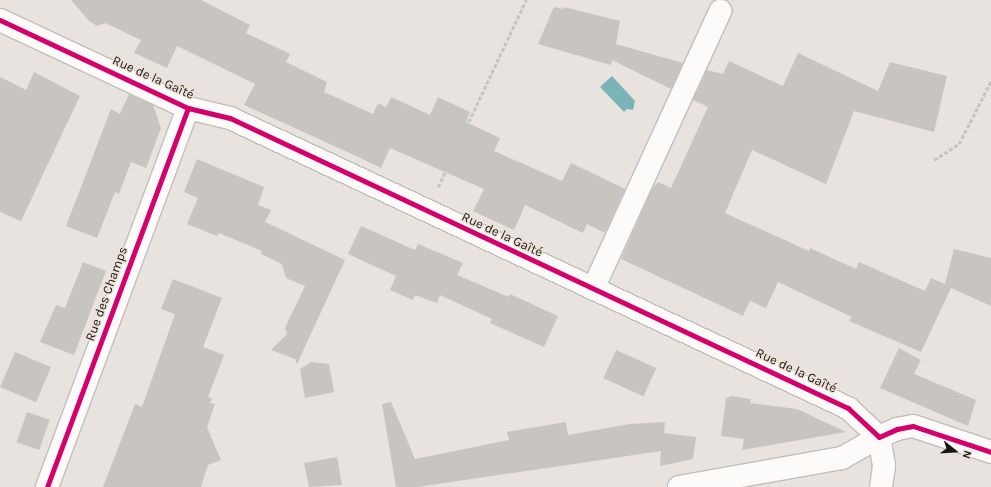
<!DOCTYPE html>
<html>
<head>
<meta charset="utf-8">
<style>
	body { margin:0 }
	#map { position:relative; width:991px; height:487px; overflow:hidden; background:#e8e3de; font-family:Karla,sans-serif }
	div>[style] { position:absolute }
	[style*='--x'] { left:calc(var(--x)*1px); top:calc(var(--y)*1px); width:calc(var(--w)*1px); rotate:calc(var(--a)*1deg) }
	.water>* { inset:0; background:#7ab4b6 }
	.building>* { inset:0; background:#c8c4c0; transform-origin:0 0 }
	.path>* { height:2.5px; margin-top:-1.25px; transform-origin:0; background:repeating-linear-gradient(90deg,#c7c5c3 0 4px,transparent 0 6px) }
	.roads { filter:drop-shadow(1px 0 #c2beba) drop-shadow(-1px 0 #c2beba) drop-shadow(0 1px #c2beba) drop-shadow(0 -1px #c2beba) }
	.minor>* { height:22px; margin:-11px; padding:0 11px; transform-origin:11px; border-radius:11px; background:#fcfbfa }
	.cycleway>* { height:5px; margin:-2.5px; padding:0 2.5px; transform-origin:2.5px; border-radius:2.5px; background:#d6006c }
	span { translate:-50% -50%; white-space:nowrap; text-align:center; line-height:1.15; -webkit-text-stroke:3px #ede3d9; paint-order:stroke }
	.street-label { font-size:13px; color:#1b1814 }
	.north { position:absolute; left:935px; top:431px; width:40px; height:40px; -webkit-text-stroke:3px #ede3d9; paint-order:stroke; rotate:107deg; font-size:11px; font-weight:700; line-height:16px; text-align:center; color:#1b1814 }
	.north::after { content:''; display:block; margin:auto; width:14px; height:18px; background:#1b1814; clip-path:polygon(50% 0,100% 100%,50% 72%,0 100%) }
</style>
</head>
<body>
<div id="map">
	<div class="water">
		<div style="clip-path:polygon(612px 76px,635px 101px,633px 110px,627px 109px,624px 112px,600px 87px)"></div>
	</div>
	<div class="building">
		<div style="clip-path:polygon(71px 0,201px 0,250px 25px,246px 33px,290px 54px,286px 62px,327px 82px,324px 92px,373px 114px,378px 103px,386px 107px,391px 97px,430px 115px,438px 97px,470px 112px,466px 122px,500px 138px,494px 151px,562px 181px,571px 163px,625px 189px,605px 233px,587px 224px,583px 233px,525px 205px,514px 230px,473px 211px,484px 189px,390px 148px,381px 168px,354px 155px,244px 105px,255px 84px,177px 46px,167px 68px,134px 53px,141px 40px,105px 23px,97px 26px,90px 22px)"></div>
		<div style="clip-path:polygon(554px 7px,563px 9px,564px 7px,620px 21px,616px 44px,683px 63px,671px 89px,612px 60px,611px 65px,538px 44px)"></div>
		<div style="clip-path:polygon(798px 53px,878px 91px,890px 62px,947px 76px,934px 132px,854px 111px,826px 184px,752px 150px,725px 213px,809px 251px,810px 248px,856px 269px,859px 262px,925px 291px,931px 278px,945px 284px,954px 249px,991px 258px,991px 306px,951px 288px,921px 352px,849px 321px,852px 317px,778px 282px,766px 308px,750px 301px,743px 316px,621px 259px,652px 189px,658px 182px,671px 188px,708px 107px,693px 100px,707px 70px,723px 74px,729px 61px,783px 86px)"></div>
		<div style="clip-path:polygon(34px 72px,80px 96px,21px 221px,0 212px,0 77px,26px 90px)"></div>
		<div style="clip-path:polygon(129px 94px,153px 105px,161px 128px,146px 168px,131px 162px,119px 194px,115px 192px,97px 238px,66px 226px,111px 109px,120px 114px)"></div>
		<div style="clip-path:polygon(197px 159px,264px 187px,258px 205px,271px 210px,265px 222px,345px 260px,297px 364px,295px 359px,271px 350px,287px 334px,285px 328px,305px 286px,286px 278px,282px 264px,261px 254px,262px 251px,219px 233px,217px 236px,187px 224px,198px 198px,184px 192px)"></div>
		<div style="clip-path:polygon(361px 226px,415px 250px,418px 244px,463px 263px,457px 275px,509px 297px,510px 294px,558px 316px,544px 347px,490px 323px,492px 319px,440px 295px,437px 303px,415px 295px,413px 300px,390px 290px,396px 276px,348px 254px)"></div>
		<div style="clip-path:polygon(83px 262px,106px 271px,74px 355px,40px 342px,56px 305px,65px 308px)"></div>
		<div style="clip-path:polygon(173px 279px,222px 298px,203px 347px,224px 355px,208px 397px,212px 399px,210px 403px,215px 404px,207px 427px,221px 460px,208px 465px,201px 487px,103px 487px,135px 404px,142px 407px,175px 314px,161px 309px)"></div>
		<div style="clip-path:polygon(899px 348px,921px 360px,914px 374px,976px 400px,968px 426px,880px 388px)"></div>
		<div style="left:616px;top:350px;width:44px;height:31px;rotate:24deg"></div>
		<div style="left:15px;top:352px;width:39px;height:38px;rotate:23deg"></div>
		<div style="clip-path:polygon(311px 362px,329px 364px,334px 392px,305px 398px,300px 369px)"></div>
		<div style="clip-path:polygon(732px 396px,751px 399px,750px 403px,797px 409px,846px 432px,742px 450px,744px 439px,721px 436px,726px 398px)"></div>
		<div style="clip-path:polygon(391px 402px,415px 459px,509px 440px,507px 432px,566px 422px,568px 435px,630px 424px,665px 422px,664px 433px,696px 437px,693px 459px,660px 466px,661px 451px,418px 487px,396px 487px,382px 404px)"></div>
		<div style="left:27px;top:412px;width:24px;height:32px;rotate:19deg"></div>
		<div style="clip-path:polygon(337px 457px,342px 485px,309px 487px,304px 463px)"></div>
	</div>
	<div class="path">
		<div style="--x:934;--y:160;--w:30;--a:-33"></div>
		<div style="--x:959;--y:144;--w:71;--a:-63.1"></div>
		<div style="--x:438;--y:187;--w:207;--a:-64.8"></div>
	</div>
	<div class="roads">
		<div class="minor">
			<div style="--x:0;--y:20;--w:208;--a:25.1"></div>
			<div style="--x:188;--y:108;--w:43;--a:13.4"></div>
			<div style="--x:230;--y:118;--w:683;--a:25.14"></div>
			<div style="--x:848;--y:408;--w:42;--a:43.1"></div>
			<div style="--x:593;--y:289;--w:306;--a:-65.4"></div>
			<div style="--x:879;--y:437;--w:29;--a:80"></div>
			<div style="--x:884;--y:466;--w:21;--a:98"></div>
			<div style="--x:47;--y:487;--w:404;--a:-69.6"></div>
			<div style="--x:679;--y:487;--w:166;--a:-10.1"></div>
			<div style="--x:842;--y:458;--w:43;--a:-29.6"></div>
			<div style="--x:879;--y:437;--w:20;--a:-24"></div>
			<div style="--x:897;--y:429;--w:16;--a:-11"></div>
			<div style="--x:913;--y:426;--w:82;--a:18.4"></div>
		</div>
	</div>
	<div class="cycleway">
		<div style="--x:0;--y:20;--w:208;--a:25.1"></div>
		<div style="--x:188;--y:108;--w:43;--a:13.4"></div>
		<div style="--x:230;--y:118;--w:683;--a:25.14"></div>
		<div style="--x:848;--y:408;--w:42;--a:43.1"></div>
		<div style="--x:879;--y:437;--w:20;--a:-24"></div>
		<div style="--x:897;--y:429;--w:16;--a:-11"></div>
		<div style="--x:913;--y:426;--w:82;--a:18.4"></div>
		<div style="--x:47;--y:487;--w:404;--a:-69.6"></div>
	</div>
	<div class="street-label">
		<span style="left:153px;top:78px;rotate:24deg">Rue de la Gaîté</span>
		<span style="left:502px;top:235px;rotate:25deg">Rue de la Gaîté</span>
		<span style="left:107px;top:294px;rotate:-70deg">Rue des Champs</span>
		<span style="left:796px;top:371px;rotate:25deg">Rue de la Gaîté</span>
	</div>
	<div class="north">N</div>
</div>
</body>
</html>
